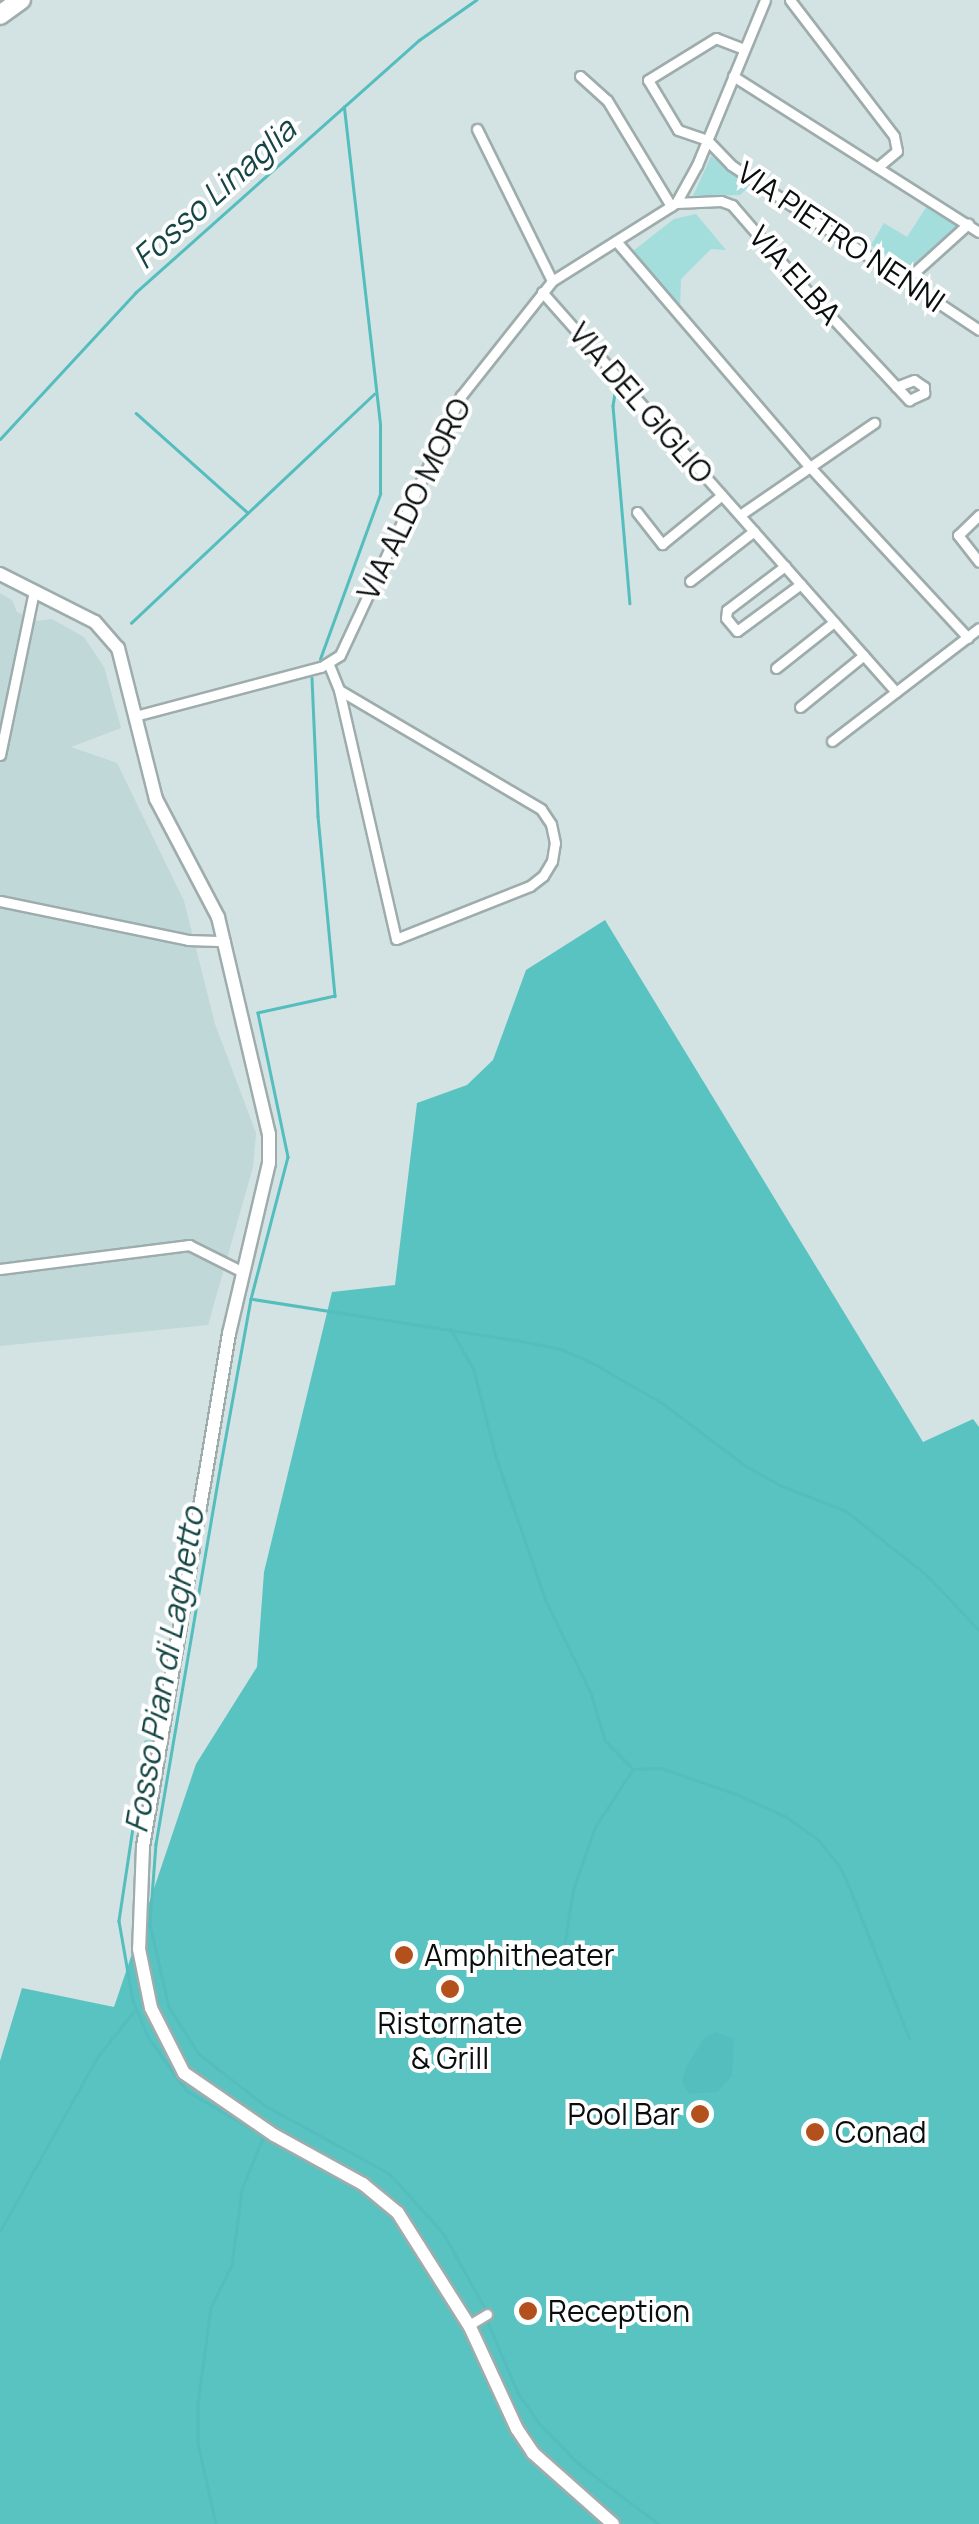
<!DOCTYPE html>
<html>
<head>
<meta charset="utf-8">
<style>
	body { margin:0 }
	#map { position:relative; width:979px; height:2524px; overflow:hidden; background:#d3e2e2; font-family:Manrope,sans-serif }
	div>[style] { position:absolute }
	[style*='--x'] { left:calc(var(--x)*1px); top:calc(var(--y)*1px); width:calc(var(--w)*1px); rotate:calc(var(--a)*1deg) }
	.built>* { inset:0; background:#c0d8d8 }
	.green>* { inset:0; background:#a3dddc }
	.forest>* { inset:0; background:#59c3c2 }
	.water>* { inset:0; background:#53bebd }
	.stream>* { height:2.5px; margin:-1.25px; padding:0 1.25px; transform-origin:1.25px; border-radius:1.25px; background:#53bebd }
	.roads { filter:drop-shadow(2px 0 #9eacac) drop-shadow(-2px 0 #9eacac) drop-shadow(0 2px #9eacac) drop-shadow(0 -2px #9eacac) }
	.street>* { height:9px; margin:-4.5px; padding:0 4.5px; transform-origin:4.5px; border-radius:4.5px; background:#fff }
	.secondary>* { height:12px; margin:-6px; padding:0 6px; transform-origin:6px; border-radius:6px; background:#fff }
	.highway>* { height:18px; margin:-9px; padding:0 9px; transform-origin:9px; border-radius:9px; background:#fff }
	.dots>* { width:28px; height:28px; translate:-50% -50%; box-sizing:border-box; border:5px solid #fff; border-radius:50% }
	span { translate:-50% -50%; white-space:nowrap; text-align:center; line-height:1.15; -webkit-text-stroke:8px #fff; paint-order:stroke }
	.street-label { font-size:30px; color:#080d0d }
	.poi-label { font-size:30px; color:#080d0d }
	.left { translate:0 -50%; text-align:left }
	.right { translate:-100% -50%; text-align:right }
	.water-label { font-size:32px; color:#154645; font-style:italic }
</style>
</head>
<body>
<div id="map">
	<div class="built">
		<div style="clip-path:polygon(0 593px,12px 600px,17px 612px,37px 621px,52px 619px,84px 637px,104px 667px,121px 728px,71px 747px,117px 763px,184px 901px,215px 1024px,256px 1133px,253px 1167px,208px 1325px,0 1346px)"></div>
	</div>
	<div class="green">
		<div style="clip-path:polygon(711px 156px,749px 186px,740px 195px,693px 196px)"></div>
		<div style="clip-path:polygon(927px 206px,957px 226px,907px 271px,871px 245px,884px 223px,907px 237px)"></div>
		<div style="clip-path:polygon(696px 214px,726px 250px,711px 249px,681px 279px,680px 309px,633px 251px,674px 219px)"></div>
	</div>
	<div class="forest">
		<div style="clip-path:polygon(605px 920px,923px 1442px,973px 1419px,979px 1427px,979px 2524px,0 2524px,0 2061px,22px 1988px,114px 2007px,196px 1764px,257px 1667px,264px 1572px,332px 1292px,395px 1285px,417px 1103px,467px 1085px,493px 1060px,526px 970px)"></div>
	</div>
	<div class="water">
		<div style="clip-path:polygon(715px 2032px,734px 2039px,732px 2076px,717px 2092px,690px 2094px,682px 2083px,686px 2067px,704px 2038px)"></div>
	</div>
	<div class="stream">
		<div style="--x:616;--y:387;--w:19;--a:99"></div>
		<div style="--x:613;--y:406;--w:198;--a:85.1"></div>
		<div style="--x:136;--y:413;--w:149;--a:41.7"></div>
		<div style="--x:0;--y:439;--w:199;--a:-47.2"></div>
		<div style="--x:135;--y:293;--w:380;--a:-41.7"></div>
		<div style="--x:419;--y:40;--w:70;--a:-35.1"></div>
		<div style="--x:131;--y:623;--w:334;--a:-43.3"></div>
		<div style="--x:320;--y:659;--w:176;--a:-70"></div>
		<div style="--x:380;--y:494;--w:70;--a:-90"></div>
		<div style="--x:380;--y:424;--w:319;--a:-96.5"></div>
		<div style="--x:312;--y:678;--w:138;--a:87.5"></div>
		<div style="--x:318;--y:816;--w:181;--a:84.6"></div>
		<div style="--x:335;--y:996;--w:79;--a:167.6"></div>
		<div style="--x:258;--y:1013;--w:147;--a:78.2"></div>
		<div style="--x:288;--y:1157;--w:147;--a:104.6"></div>
		<div style="--x:251;--y:1299;--w:168;--a:100.3"></div>
		<div style="--x:221;--y:1464;--w:386;--a:99.7"></div>
		<div style="--x:156;--y:1844;--w:80;--a:94.3"></div>
		<div style="--x:150;--y:1924;--w:85;--a:77.1"></div>
		<div style="--x:169;--y:2007;--w:56;--a:57.4"></div>
		<div style="--x:199;--y:2054;--w:85;--a:37.8"></div>
		<div style="--x:266;--y:2106;--w:141;--a:28.7"></div>
		<div style="--x:390;--y:2174;--w:81;--a:48"></div>
		<div style="--x:444;--y:2234;--w:89;--a:61.1"></div>
		<div style="--x:253;--y:1299;--w:266;--a:8.9"></div>
		<div style="--x:516;--y:1340;--w:46;--a:11.3"></div>
		<div style="--x:561;--y:1349;--w:35;--a:24"></div>
		<div style="--x:593;--y:1363;--w:82;--a:30"></div>
		<div style="--x:664;--y:1404;--w:103;--a:37.1"></div>
		<div style="--x:746;--y:1466;--w:39;--a:29"></div>
		<div style="--x:780;--y:1485;--w:71;--a:21.5"></div>
		<div style="--x:846;--y:1511;--w:103;--a:38.3"></div>
		<div style="--x:927;--y:1575;--w:76;--a:46.6"></div>
		<div style="--x:451;--y:1329;--w:47;--a:60.7"></div>
		<div style="--x:474;--y:1370;--w:93;--a:75.7"></div>
		<div style="--x:497;--y:1460;--w:149;--a:70.8"></div>
		<div style="--x:546;--y:1601;--w:102;--a:63.9"></div>
		<div style="--x:591;--y:1693;--w:49;--a:73.4"></div>
		<div style="--x:605;--y:1740;--w:40;--a:46"></div>
		<div style="--x:633;--y:1769;--w:28;--a:-2"></div>
		<div style="--x:661;--y:1768;--w:79;--a:19.1"></div>
		<div style="--x:736;--y:1794;--w:54;--a:24.2"></div>
		<div style="--x:785;--y:1816;--w:39;--a:35"></div>
		<div style="--x:817;--y:1838;--w:36;--a:51"></div>
		<div style="--x:840;--y:1866;--w:27;--a:66"></div>
		<div style="--x:851;--y:1891;--w:159;--a:68.3"></div>
		<div style="--x:151;--y:1742;--w:5;--a:180"></div>
		<div style="--x:146;--y:1742;--w:181;--a:98.6"></div>
		<div style="--x:119;--y:1921;--w:81;--a:80.1"></div>
		<div style="--x:133;--y:2001;--w:39;--a:67"></div>
		<div style="--x:148;--y:2037;--w:67;--a:54.2"></div>
		<div style="--x:187;--y:2091;--w:89;--a:30.3"></div>
		<div style="--x:264;--y:2136;--w:58;--a:112.2"></div>
		<div style="--x:242;--y:2190;--w:76;--a:97.6"></div>
		<div style="--x:232;--y:2265;--w:48;--a:116"></div>
		<div style="--x:211;--y:2308;--w:96;--a:97.8"></div>
		<div style="--x:198;--y:2403;--w:40;--a:90"></div>
		<div style="--x:198;--y:2443;--w:83;--a:77.5"></div>
		<div style="--x:561;--y:1965;--w:76;--a:-80.9"></div>
		<div style="--x:573;--y:1890;--w:67;--a:-70.8"></div>
		<div style="--x:595;--y:1827;--w:69;--a:-56.8"></div>
		<div style="--x:0;--y:2231;--w:197;--a:-60.8"></div>
		<div style="--x:96;--y:2059;--w:61;--a:-51.6"></div>
		<div style="--x:487;--y:2320;--w:79;--a:67"></div>
		<div style="--x:518;--y:2393;--w:38;--a:55"></div>
		<div style="--x:540;--y:2424;--w:56;--a:45.7"></div>
		<div style="--x:579;--y:2464;--w:100;--a:36.9"></div>
	</div>
	<div class="roads">
		<div class="street">
			<div style="--x:790;--y:0;--w:171;--a:52.6"></div>
			<div style="--x:894;--y:136;--w:15;--a:79"></div>
			<div style="--x:897;--y:151;--w:23;--a:140"></div>
			<div style="--x:744;--y:49;--w:30;--a:-159"></div>
			<div style="--x:716;--y:38;--w:80;--a:148.3"></div>
			<div style="--x:648;--y:80;--w:58;--a:59"></div>
			<div style="--x:678;--y:130;--w:31;--a:19"></div>
			<div style="--x:707;--y:140;--w:35;--a:46"></div>
			<div style="--x:731;--y:165;--w:298;--a:33.6"></div>
			<div style="--x:580;--y:76;--w:36;--a:42"></div>
			<div style="--x:607;--y:100;--w:124;--a:58.9"></div>
			<div style="--x:733;--y:76;--w:291;--a:32.4"></div>
			<div style="--x:477;--y:129;--w:169;--a:63.7"></div>
			<div style="--x:676;--y:203;--w:45;--a:-2.5"></div>
			<div style="--x:721;--y:201;--w:12;--a:20"></div>
			<div style="--x:732;--y:205;--w:98;--a:49.1"></div>
			<div style="--x:796;--y:279;--w:166;--a:47"></div>
			<div style="--x:909;--y:400;--w:17;--a:-25"></div>
			<div style="--x:924;--y:393;--w:6;--a:-90"></div>
			<div style="--x:924;--y:387;--w:12;--a:-145"></div>
			<div style="--x:914;--y:380;--w:19;--a:159"></div>
			<div style="--x:616;--y:241;--w:296;--a:49.4"></div>
			<div style="--x:809;--y:466;--w:234;--a:47.2"></div>
			<div style="--x:906;--y:280;--w:84;--a:-42.1"></div>
			<div style="--x:542;--y:292;--w:534;--a:48.49"></div>
			<div style="--x:637;--y:512;--w:41;--a:52"></div>
			<div style="--x:662;--y:544;--w:77;--a:-39.2"></div>
			<div style="--x:740;--y:515;--w:163;--a:-34.5"></div>
			<div style="--x:979;--y:515;--w:29;--a:136"></div>
			<div style="--x:958;--y:535;--w:34;--a:52"></div>
			<div style="--x:785;--y:566;--w:73;--a:142.8"></div>
			<div style="--x:727;--y:610;--w:8;--a:97"></div>
			<div style="--x:726;--y:618;--w:17;--a:50"></div>
			<div style="--x:737;--y:631;--w:79;--a:-36.3"></div>
			<div style="--x:690;--y:581;--w:81;--a:-38"></div>
			<div style="--x:329;--y:665;--w:27;--a:68"></div>
			<div style="--x:339;--y:690;--w:255;--a:77.1"></div>
			<div style="--x:396;--y:939;--w:144;--a:-21.6"></div>
			<div style="--x:530;--y:886;--w:16;--a:-38"></div>
			<div style="--x:543;--y:876;--w:17;--a:-59"></div>
			<div style="--x:552;--y:861;--w:18;--a:-81"></div>
			<div style="--x:555;--y:843;--w:19;--a:-102"></div>
			<div style="--x:551;--y:824;--w:18;--a:-124"></div>
			<div style="--x:541;--y:809;--w:234;--a:-149.5"></div>
			<div style="--x:776;--y:668;--w:74;--a:-38.4"></div>
			<div style="--x:800;--y:707;--w:82;--a:-39.1"></div>
			<div style="--x:135;--y:716;--w:192;--a:-14.8"></div>
			<div style="--x:321;--y:667;--w:22;--a:-32"></div>
			<div style="--x:340;--y:655;--w:286;--a:-65"></div>
			<div style="--x:461;--y:396;--w:147;--a:-51.6"></div>
			<div style="--x:552;--y:281;--w:146;--a:-32.2"></div>
			<div style="--x:676;--y:203;--w:43;--a:-61.1"></div>
			<div style="--x:697;--y:165;--w:178;--a:-67.6"></div>
			<div style="--x:832;--y:741;--w:185;--a:-37.5"></div>
			<div style="--x:0;--y:755;--w:167;--a:-78.3"></div>
			<div style="--x:0;--y:901;--w:192;--a:11.7"></div>
			<div style="--x:188;--y:940;--w:37;--a:2"></div>
			<div style="--x:0;--y:1269;--w:191;--a:-7.2"></div>
			<div style="--x:189;--y:1245;--w:60;--a:26.6"></div>
			<div style="--x:469;--y:2325;--w:21;--a:-31"></div>
		</div>
		<div class="secondary">
			<div style="--x:0;--y:574;--w:106;--a:26.8"></div>
			<div style="--x:95;--y:622;--w:35;--a:49"></div>
			<div style="--x:118;--y:648;--w:156;--a:75.9"></div>
			<div style="--x:156;--y:799;--w:133;--a:62.3"></div>
			<div style="--x:218;--y:917;--w:223;--a:76.8"></div>
			<div style="--x:269;--y:1134;--w:29;--a:90"></div>
			<div style="--x:269;--y:1163;--w:176;--a:103.2"></div>
			<div style="--x:229;--y:1334;--w:520;--a:99.52"></div>
			<div style="--x:143;--y:1847;--w:102;--a:92.2"></div>
			<div style="--x:139;--y:1949;--w:60;--a:78.5"></div>
			<div style="--x:151;--y:2008;--w:73;--a:63.1"></div>
			<div style="--x:184;--y:2073;--w:109;--a:34.6"></div>
			<div style="--x:274;--y:2135;--w:102;--a:28.8"></div>
			<div style="--x:363;--y:2184;--w:45;--a:39.6"></div>
			<div style="--x:398;--y:2213;--w:135;--a:57.7"></div>
			<div style="--x:470;--y:2327;--w:112;--a:65.3"></div>
			<div style="--x:517;--y:2429;--w:29;--a:56"></div>
			<div style="--x:533;--y:2453;--w:107;--a:41.6"></div>
		</div>
		<div class="highway">
			<div style="--x:0;--y:15;--w:26;--a:-36"></div>
		</div>
	</div>
	<div class="dots">
		<div style="left:404px;top:1955px;background:#b4501c"></div>
		<div style="left:450px;top:1989px;background:#b4501c"></div>
		<div style="left:700px;top:2114px;background:#b4501c"></div>
		<div style="left:815px;top:2132px;background:#b4501c"></div>
		<div style="left:528px;top:2311px;background:#b4501c"></div>
	</div>
	<div class="street-label">
		<span style="left:841px;top:237px;rotate:34deg">VIA PIETRO NENNI</span>
		<span style="left:795px;top:275px;rotate:48deg">VIA ELBA</span>
		<span style="left:641px;top:403px;rotate:49deg">VIA DEL GIGLIO</span>
		<span style="left:414px;top:499px;rotate:-64deg">VIA ALDO MORO</span>
	</div>
	<div class="poi-label">
		<span class="left" style="left:424px;top:1955px">Amphitheater</span>
		<span style="left:450px;top:2040px">Ristornate<br>&amp; Grill</span>
		<span class="right" style="left:680px;top:2114px">Pool Bar</span>
		<span class="left" style="left:835px;top:2132px">Conad</span>
		<span class="left" style="left:548px;top:2311px">Reception</span>
	</div>
	<div class="water-label">
		<span style="left:214px;top:193px;rotate:-42deg">Fosso Linaglia</span>
		<span style="left:164px;top:1670px;rotate:-80deg">Fosso Pian di Laghetto</span>
	</div>
</div>
</body>
</html>
